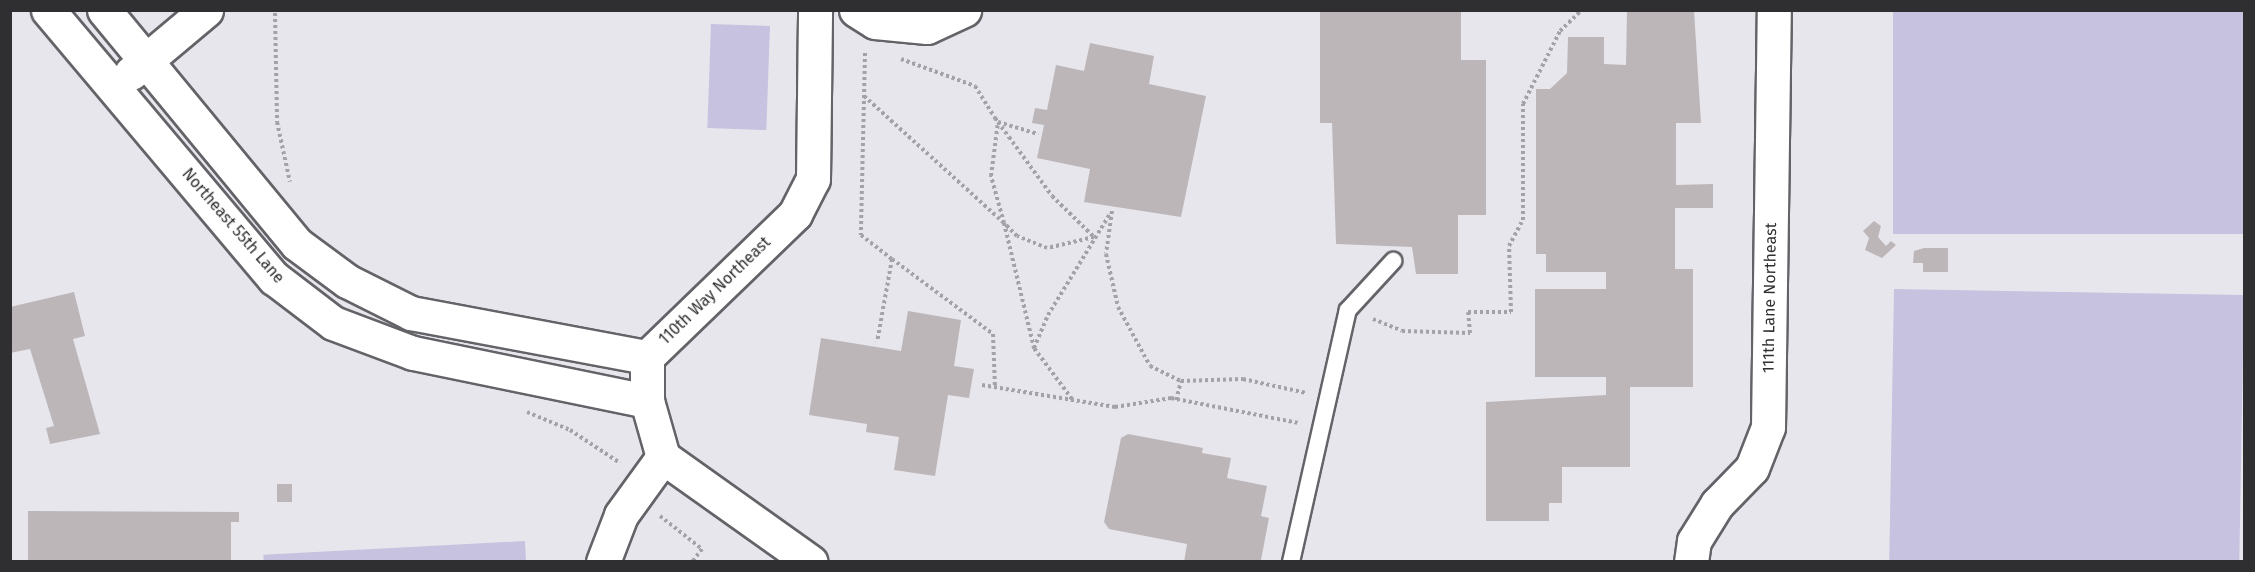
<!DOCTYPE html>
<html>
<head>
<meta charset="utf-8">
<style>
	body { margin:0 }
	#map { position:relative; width:2255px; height:572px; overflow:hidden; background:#e7e6ed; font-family:"Fira Sans",sans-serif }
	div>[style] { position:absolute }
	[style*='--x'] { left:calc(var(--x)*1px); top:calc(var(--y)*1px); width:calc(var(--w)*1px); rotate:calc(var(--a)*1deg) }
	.green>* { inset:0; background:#c7c2df; transform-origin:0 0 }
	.building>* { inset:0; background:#bdb6b8; transform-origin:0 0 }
	.path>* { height:4px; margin-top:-2px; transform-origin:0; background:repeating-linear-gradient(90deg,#a3a2a7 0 3px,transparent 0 6px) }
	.roads { filter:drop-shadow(2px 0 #636368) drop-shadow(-2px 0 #636368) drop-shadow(0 2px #636368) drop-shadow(0 -2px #636368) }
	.lane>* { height:16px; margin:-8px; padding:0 8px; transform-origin:8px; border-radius:8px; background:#fff }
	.street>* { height:33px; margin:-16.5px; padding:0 16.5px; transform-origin:16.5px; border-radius:16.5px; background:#fff }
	span { translate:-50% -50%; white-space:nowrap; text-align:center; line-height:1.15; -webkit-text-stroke:4.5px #fff; paint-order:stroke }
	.street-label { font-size:16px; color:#2f2e31 }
	.frame { position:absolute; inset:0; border:12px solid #2f2e31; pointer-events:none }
</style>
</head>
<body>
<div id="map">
	<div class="green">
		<div style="left:1893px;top:11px;width:351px;height:223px"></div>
		<div style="left:711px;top:24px;width:59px;height:104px;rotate:2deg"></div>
		<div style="left:1894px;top:289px;width:350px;height:272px;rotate:1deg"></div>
		<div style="left:525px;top:541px;width:20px;height:262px;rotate:87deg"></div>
	</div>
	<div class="building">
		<div style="clip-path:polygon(1320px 10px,1461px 10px,1461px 60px,1486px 60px,1486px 215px,1458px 215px,1458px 274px,1416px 274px,1412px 247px,1336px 244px,1332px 123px,1320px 123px)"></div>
		<div style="clip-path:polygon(1627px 10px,1694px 10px,1701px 123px,1676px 123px,1676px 185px,1713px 184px,1713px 208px,1675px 208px,1675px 269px,1693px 269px,1693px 387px,1630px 387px,1630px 467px,1562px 467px,1562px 503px,1549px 503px,1549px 521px,1486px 521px,1486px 402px,1606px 395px,1606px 377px,1535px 377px,1535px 289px,1606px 289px,1606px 272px,1546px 272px,1546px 254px,1536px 254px,1536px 89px,1550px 89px,1567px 73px,1568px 37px,1604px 37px,1604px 64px,1626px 65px)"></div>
		<div style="clip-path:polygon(1090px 43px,1154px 56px,1149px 84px,1206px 96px,1181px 217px,1084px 202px,1090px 169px,1037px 158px,1044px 125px,1032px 123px,1035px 108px,1047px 110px,1056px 65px,1084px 71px)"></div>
		<div style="clip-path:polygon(1874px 221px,1881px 226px,1878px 237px,1886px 246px,1891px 241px,1896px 245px,1882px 258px,1865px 250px,1869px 238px,1863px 231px)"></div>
		<div style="clip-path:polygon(1924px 248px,1948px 248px,1948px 272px,1923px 272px,1923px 263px,1913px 263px,1914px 251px)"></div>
		<div style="clip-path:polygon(74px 292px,85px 336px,73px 339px,100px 434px,50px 444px,46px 428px,54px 426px,30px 349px,10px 353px,10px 307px)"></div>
		<div style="clip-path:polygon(908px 311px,961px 320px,954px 366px,974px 369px,969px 398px,948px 395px,935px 476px,894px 470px,899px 437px,866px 432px,867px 424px,809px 415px,821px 338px,901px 351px)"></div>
		<div style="clip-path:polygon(1128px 434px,1203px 448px,1202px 453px,1231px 458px,1227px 478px,1267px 486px,1261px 516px,1269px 518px,1261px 560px,1184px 562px,1187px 544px,1109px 529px,1104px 522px,1121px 438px)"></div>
		<div style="left:277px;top:484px;width:15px;height:18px"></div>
		<div style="clip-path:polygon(28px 511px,239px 512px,239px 522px,231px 522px,231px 562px,28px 562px)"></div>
	</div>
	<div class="path">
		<div style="--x:275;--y:13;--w:109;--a:88.9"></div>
		<div style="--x:277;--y:122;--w:61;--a:77.8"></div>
		<div style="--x:865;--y:53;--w:182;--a:91.3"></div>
		<div style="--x:861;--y:235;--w:39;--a:38"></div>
		<div style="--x:892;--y:259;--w:84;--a:100.2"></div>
		<div style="--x:901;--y:59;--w:79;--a:20"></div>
		<div style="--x:975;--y:86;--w:38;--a:58"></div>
		<div style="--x:995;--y:118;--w:5;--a:53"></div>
		<div style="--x:998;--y:122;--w:19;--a:54"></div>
		<div style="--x:1009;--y:137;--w:73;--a:53.9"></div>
		<div style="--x:1052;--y:196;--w:59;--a:44.3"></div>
		<div style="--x:1094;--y:237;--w:48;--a:166.8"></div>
		<div style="--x:1047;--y:248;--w:32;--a:-158"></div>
		<div style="--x:1017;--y:236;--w:18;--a:-135"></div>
		<div style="--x:1004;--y:223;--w:49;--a:-105.5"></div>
		<div style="--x:991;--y:176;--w:54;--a:-82.6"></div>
		<div style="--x:998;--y:122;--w:42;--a:16.7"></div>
		<div style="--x:864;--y:96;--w:189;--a:42.2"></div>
		<div style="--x:1004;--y:223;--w:129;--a:76.5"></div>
		<div style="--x:1112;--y:211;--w:43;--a:97.9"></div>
		<div style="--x:1106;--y:254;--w:54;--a:77.2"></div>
		<div style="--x:1118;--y:307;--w:67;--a:61.5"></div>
		<div style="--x:1150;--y:366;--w:34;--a:26"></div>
		<div style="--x:1181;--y:381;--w:62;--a:-1.8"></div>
		<div style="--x:1243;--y:379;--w:65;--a:12.5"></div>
		<div style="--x:892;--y:259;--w:126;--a:36.6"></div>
		<div style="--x:993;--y:334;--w:54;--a:87.9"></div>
		<div style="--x:1373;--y:319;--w:31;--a:22"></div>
		<div style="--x:1402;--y:331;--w:68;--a:1.7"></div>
		<div style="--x:1470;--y:333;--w:21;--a:-95"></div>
		<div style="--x:1468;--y:312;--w:43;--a:0"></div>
		<div style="--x:1511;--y:312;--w:66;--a:-91.7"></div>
		<div style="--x:1509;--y:246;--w:30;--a:-62"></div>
		<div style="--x:1523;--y:220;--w:116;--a:-90"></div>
		<div style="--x:1523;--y:104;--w:82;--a:-63.1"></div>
		<div style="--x:1560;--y:31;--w:30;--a:-44"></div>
		<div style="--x:982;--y:385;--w:135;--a:9.4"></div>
		<div style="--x:1115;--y:407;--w:57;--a:-9.1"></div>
		<div style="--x:1171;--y:398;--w:129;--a:11.1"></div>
		<div style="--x:1072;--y:399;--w:64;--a:-126.7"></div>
		<div style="--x:1034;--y:348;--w:36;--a:-67"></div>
		<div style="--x:1048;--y:315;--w:119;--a:-58.5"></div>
		<div style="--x:1176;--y:400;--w:20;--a:-75"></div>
		<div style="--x:527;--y:412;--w:47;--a:22.7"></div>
		<div style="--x:570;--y:430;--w:60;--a:33.4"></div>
		<div style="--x:660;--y:516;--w:53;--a:38.2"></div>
		<div style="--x:702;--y:549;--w:16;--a:128"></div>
	</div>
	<div class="roads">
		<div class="lane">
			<div style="--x:1291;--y:562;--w:258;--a:-77.3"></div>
			<div style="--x:1348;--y:310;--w:67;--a:-47.4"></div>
		</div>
		<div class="street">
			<div style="--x:48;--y:10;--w:351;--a:49.9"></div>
			<div style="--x:274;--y:278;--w:74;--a:37.3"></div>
			<div style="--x:333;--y:323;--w:85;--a:20.6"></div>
			<div style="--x:413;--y:353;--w:239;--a:11.6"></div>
			<div style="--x:104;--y:10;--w:303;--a:50.5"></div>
			<div style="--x:297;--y:244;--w:62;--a:36.5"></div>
			<div style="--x:347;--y:281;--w:72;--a:26.6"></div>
			<div style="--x:411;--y:313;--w:240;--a:10.6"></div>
			<div style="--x:856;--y:10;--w:22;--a:32"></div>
			<div style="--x:875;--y:22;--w:52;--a:5.5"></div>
			<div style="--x:927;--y:27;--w:41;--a:-24.7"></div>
			<div style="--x:131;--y:73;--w:98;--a:-40"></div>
			<div style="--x:663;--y:457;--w:181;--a:35.4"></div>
			<div style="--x:603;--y:562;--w:50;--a:-69"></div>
			<div style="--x:621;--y:515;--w:72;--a:-54.1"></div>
			<div style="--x:663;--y:457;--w:58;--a:-105.9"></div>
			<div style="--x:647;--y:401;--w:44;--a:-90"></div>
			<div style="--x:647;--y:357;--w:206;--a:-44"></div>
			<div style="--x:795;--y:214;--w:39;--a:-63"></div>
			<div style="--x:813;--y:179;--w:169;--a:-89.3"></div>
			<div style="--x:1691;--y:562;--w:21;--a:-82"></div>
			<div style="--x:1694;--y:541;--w:44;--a:-58.1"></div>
			<div style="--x:1717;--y:504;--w:50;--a:-45.8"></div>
			<div style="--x:1752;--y:468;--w:44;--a:-68.7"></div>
			<div style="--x:1768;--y:427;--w:417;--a:-89.2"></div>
		</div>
	</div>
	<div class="street-label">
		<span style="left:233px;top:226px;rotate:49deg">Northeast 55th Lane</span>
		<span style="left:715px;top:291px;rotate:-44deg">110th Way Northeast</span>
		<span style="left:1770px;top:298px;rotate:-89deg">111th Lane Northeast</span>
	</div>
	<div class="frame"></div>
</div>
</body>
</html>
